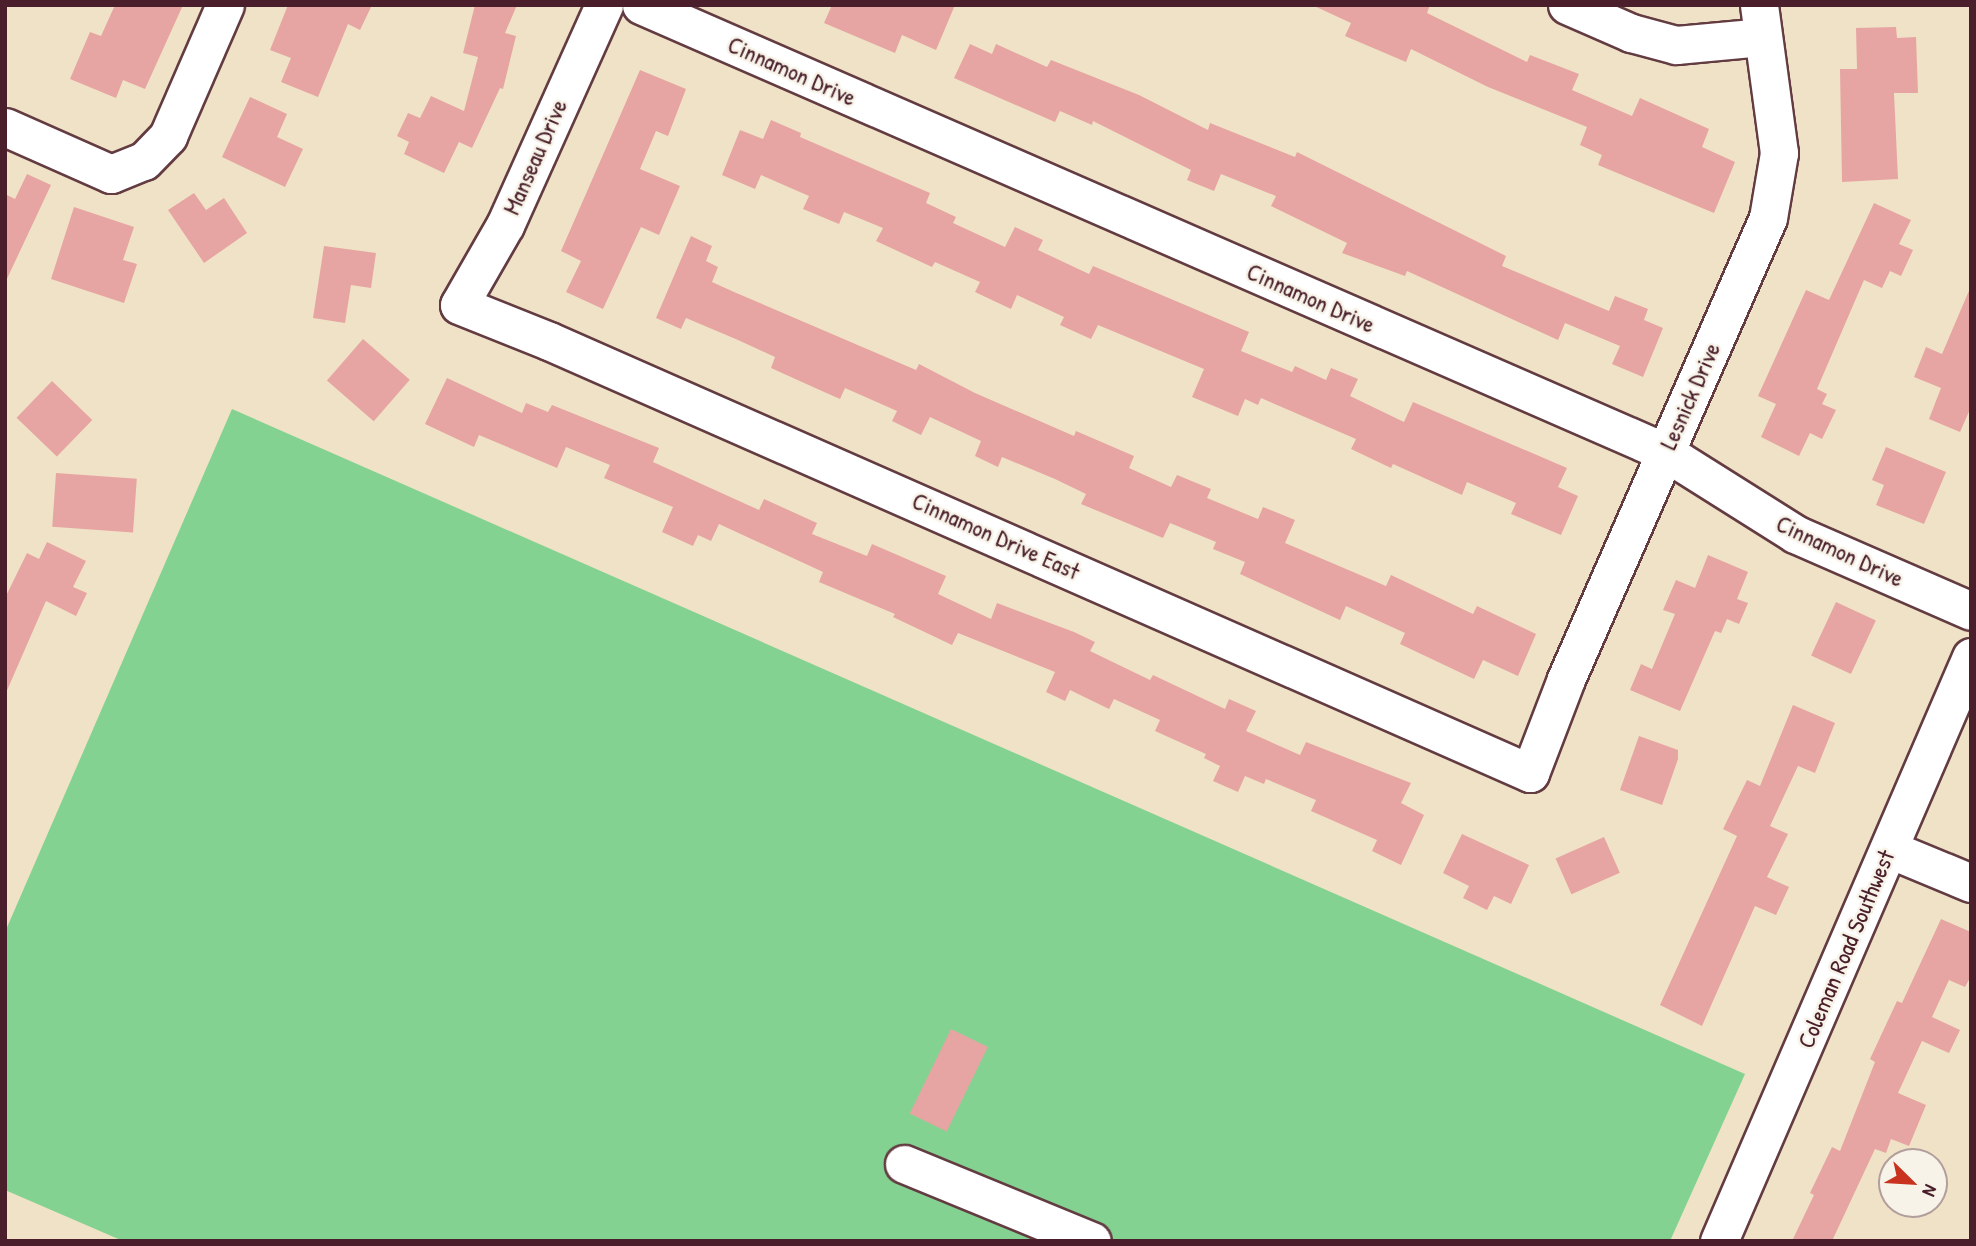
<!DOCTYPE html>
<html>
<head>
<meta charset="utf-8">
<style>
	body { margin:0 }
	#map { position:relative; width:1976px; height:1246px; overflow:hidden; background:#f0e2c6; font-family:"Patrick Hand",sans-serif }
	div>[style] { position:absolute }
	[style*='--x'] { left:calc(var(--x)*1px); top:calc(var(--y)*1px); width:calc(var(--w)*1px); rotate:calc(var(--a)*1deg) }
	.green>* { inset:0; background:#84d291 }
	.building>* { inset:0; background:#e6a5a3; transform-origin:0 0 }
	.roads { filter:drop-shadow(2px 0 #633c42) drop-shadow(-2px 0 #633c42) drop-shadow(0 2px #633c42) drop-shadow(0 -2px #633c42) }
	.minor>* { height:37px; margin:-18.5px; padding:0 18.5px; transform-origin:18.5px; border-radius:18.5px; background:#fff }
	span { translate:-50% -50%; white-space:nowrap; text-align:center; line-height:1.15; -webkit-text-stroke:5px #f7f3e8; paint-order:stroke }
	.street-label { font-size:24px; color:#4a1f2b }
	.frame { position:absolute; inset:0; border:7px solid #4a1f2b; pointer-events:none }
	.north { position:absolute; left:1878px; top:1148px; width:70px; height:70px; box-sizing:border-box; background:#f7f3e8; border:2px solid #b29e9c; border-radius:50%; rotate:114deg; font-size:19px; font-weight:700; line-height:28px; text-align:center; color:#4a1f2b }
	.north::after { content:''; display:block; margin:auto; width:24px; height:32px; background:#c8321e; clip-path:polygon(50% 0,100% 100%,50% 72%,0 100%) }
</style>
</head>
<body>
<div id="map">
	<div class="green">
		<div style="clip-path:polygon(232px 409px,1745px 1074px,1670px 1241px,123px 1241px,5px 1190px,5px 932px)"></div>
	</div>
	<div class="building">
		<div style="clip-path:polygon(115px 5px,183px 5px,145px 89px,123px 80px,116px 98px,70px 79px,90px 32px,101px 36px)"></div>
		<div style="clip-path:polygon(288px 5px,372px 5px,360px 30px,348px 24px,318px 97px,281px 82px,291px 58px,270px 50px)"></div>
		<div style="clip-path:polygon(475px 5px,517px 5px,505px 33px,516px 36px,503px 89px,500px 88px,472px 148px,459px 142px,444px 173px,404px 154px,409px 142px,397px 136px,408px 113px,420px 118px,431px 96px,464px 111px,478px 57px,463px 53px)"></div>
		<div style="clip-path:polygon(832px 5px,955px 5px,936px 50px,902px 35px,895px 53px,824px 23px)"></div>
		<div style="clip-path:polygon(1312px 5px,1430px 5px,1427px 13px,1527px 62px,1530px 55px,1579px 74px,1572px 90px,1632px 116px,1640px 98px,1709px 129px,1702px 147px,1735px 162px,1714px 213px,1598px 165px,1602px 155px,1580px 145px,1587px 127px,1488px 87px,1411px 49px,1406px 62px,1345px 36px,1351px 23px)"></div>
		<div style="clip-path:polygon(1896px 27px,1897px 38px,1916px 37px,1918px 93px,1894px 93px,1898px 179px,1842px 182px,1840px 69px,1857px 69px,1856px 28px)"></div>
		<div style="clip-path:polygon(970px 44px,992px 54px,996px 44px,1047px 67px,1051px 60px,1139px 95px,1208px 130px,1210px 123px,1295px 157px,1297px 152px,1506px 256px,1502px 266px,1609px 311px,1615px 296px,1648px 309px,1644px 320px,1663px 328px,1643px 377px,1612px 364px,1620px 346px,1565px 323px,1558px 340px,1407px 271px,1405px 276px,1342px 253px,1347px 243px,1271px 206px,1276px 196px,1221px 174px,1214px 191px,1187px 180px,1191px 170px,1093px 121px,1092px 125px,1060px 111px,1055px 122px,954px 78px)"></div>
		<div style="clip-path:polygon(640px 70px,686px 89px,668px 136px,656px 131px,640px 169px,680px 186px,659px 235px,641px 227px,603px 309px,566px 292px,581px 261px,561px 251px)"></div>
		<div style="clip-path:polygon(250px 97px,287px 114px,277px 137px,303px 149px,285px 187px,222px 157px)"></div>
		<div style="clip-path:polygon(771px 120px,801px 133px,800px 137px,930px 193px,926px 203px,956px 217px,953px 223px,1005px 247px,1015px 227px,1043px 240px,1038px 250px,1089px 274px,1093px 266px,1249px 332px,1241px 351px,1292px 372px,1295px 366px,1326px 380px,1331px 368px,1358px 379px,1350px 396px,1404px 422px,1413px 402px,1567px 468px,1558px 487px,1578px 496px,1561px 535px,1511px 514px,1516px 503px,1467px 482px,1462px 495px,1393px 464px,1391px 468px,1351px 449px,1356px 439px,1261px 398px,1258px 405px,1245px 399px,1238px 416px,1192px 397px,1204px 369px,1098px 325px,1091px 339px,1060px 325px,1064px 317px,1017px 295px,1011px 309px,975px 292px,980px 282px,935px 262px,932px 267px,876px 241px,883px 228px,844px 212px,839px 224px,803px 209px,809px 196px,761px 175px,755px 189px,722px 175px,740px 130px,763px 139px)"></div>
		<div style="clip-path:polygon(27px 174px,51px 185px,5px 283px,5px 194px,15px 199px)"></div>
		<div style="clip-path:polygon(194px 193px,206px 210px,224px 198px,247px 233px,204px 263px,168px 210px)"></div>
		<div style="clip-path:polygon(1874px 203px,1911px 220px,1899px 244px,1913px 250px,1901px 276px,1890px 271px,1882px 288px,1864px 280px,1817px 389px,1827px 394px,1822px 404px,1836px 410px,1822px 439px,1810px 433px,1799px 456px,1761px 437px,1776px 404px,1758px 396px,1806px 290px,1829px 300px)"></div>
		<div style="clip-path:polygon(74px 207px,134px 227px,123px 260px,137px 264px,124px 303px,51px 279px)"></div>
		<div style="clip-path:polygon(691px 236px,712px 246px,706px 261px,718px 267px,712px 282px,734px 292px,916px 370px,919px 364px,975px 393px,1074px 436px,1076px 431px,1134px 456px,1129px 468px,1171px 487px,1177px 475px,1211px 489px,1207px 498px,1258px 519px,1263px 507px,1295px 520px,1285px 543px,1386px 586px,1391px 575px,1473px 614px,1477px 606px,1536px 634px,1518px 676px,1483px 660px,1474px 679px,1400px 644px,1405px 633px,1346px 606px,1340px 620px,1240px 574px,1245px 562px,1213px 549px,1216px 542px,1170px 523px,1163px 538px,1081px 504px,1086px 494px,1055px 479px,1002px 457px,998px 467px,975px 456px,981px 441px,930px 417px,921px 435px,892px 421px,897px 411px,845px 388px,840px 399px,813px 387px,771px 368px,775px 357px,738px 340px,686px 318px,681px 329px,656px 318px)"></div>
		<div style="clip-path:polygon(324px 246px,376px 253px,371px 288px,351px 285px,345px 323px,313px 318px)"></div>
		<div style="clip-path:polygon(1971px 286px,1971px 407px,1960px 432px,1929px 419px,1941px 388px,1914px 377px,1926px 347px,1942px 354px)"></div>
		<div style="left:363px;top:339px;width:62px;height:55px;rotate:41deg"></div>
		<div style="clip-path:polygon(447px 378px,522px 413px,526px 403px,548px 412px,552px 405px,659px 448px,653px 462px,759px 510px,764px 499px,817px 523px,812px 534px,867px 556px,872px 544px,946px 576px,938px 594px,991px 619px,997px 603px,1074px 632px,1095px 642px,1090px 651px,1150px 680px,1153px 675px,1225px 709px,1229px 699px,1256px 711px,1246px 731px,1300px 755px,1306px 742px,1411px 783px,1401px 803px,1424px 815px,1401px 865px,1372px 851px,1377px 840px,1311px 811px,1316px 800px,1266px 779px,1264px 784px,1245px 776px,1238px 792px,1213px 781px,1220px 766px,1204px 758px,1206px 754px,1155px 731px,1160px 720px,1114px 699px,1109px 709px,1070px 690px,1065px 701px,1046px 692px,1055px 672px,958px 633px,952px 645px,893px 617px,895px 614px,819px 582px,823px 572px,719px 524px,711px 541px,698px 535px,693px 546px,662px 532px,673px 507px,604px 478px,610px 465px,566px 447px,557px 468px,479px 435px,474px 447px,425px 424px)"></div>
		<div style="left:52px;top:381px;width:56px;height:51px;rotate:44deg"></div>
		<div style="clip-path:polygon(1886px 447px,1946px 472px,1924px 524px,1876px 505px,1884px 485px,1872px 480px)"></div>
		<div style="left:56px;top:473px;width:81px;height:54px;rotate:4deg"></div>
		<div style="clip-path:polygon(47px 542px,86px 561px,73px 587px,87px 593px,76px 616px,46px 601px,5px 695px,5px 598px,27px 553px,39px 559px)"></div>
		<div style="clip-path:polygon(1708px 555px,1748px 572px,1737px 599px,1748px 603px,1739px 624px,1727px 619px,1721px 633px,1715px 631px,1680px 711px,1630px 690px,1641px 664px,1652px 669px,1675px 614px,1663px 610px,1676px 580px,1695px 588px)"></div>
		<div style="left:1836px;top:602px;width:44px;height:59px;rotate:25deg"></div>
		<div style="clip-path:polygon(1793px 705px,1835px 723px,1815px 773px,1798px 766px,1770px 826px,1788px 834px,1767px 877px,1789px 887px,1776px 915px,1755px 906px,1702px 1026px,1660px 1005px,1737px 836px,1723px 829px,1747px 780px,1760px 786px)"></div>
		<div style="clip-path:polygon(1639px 736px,1678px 750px,1678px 759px,1662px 805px,1620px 790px)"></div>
		<div style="clip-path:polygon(1462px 834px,1529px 865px,1511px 904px,1494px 896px,1487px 910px,1463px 898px,1469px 886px,1443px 873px)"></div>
		<div style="left:1604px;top:837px;width:39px;height:53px;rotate:66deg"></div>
		<div style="clip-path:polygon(1941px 919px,1971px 932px,1971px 976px,1965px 987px,1949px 980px,1932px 1017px,1960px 1030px,1949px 1053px,1922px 1041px,1898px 1093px,1926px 1105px,1909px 1146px,1891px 1139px,1886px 1153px,1875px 1149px,1832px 1241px,1792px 1241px,1814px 1195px,1810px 1193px,1832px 1147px,1840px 1151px,1875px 1062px,1870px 1059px,1897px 1001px,1902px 1003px)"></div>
		<div style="left:951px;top:1029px;width:41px;height:94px;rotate:26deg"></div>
	</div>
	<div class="roads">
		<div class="minor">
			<div style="--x:604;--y:5;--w:241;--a:114.2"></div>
			<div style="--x:505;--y:225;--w:92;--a:119.9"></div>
			<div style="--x:459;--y:305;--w:97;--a:21.8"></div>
			<div style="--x:549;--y:341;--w:1072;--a:23.77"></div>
			<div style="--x:1530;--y:773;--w:101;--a:-69"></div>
			<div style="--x:1566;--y:679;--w:503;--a:-66.34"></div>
			<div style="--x:1768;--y:218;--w:66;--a:-80.4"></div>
			<div style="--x:1779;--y:153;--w:149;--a:-97.7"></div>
			<div style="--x:641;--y:5;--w:1117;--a:23.58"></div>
			<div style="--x:1665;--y:452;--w:154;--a:32.2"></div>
			<div style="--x:1795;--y:534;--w:192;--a:23.6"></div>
			<div style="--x:1567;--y:5;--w:70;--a:23.6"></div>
			<div style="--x:1631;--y:33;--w:47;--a:14.9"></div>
			<div style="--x:1676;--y:45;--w:86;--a:-5.3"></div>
			<div style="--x:5;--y:127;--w:116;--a:23.9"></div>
			<div style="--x:111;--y:174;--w:35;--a:-22"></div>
			<div style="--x:144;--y:161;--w:35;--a:-46"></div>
			<div style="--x:168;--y:136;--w:143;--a:-66.5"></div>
			<div style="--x:1889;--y:849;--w:89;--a:22.5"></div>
			<div style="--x:904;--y:1164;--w:203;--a:22.3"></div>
			<div style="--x:1719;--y:1241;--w:636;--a:-66.66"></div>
		</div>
	</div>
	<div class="street-label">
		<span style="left:792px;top:71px;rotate:24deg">Cinnamon Drive</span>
		<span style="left:535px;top:157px;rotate:-66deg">Manseau Drive</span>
		<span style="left:1311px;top:298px;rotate:24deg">Cinnamon Drive</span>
		<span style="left:1690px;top:396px;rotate:-66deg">Lesnick Drive</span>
		<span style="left:996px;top:536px;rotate:24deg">Cinnamon Drive East</span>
		<span style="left:1840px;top:551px;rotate:25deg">Cinnamon Drive</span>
		<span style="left:1846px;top:949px;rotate:-67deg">Coleman Road Southwest</span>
	</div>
	<div class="frame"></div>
	<div class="north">N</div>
</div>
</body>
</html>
